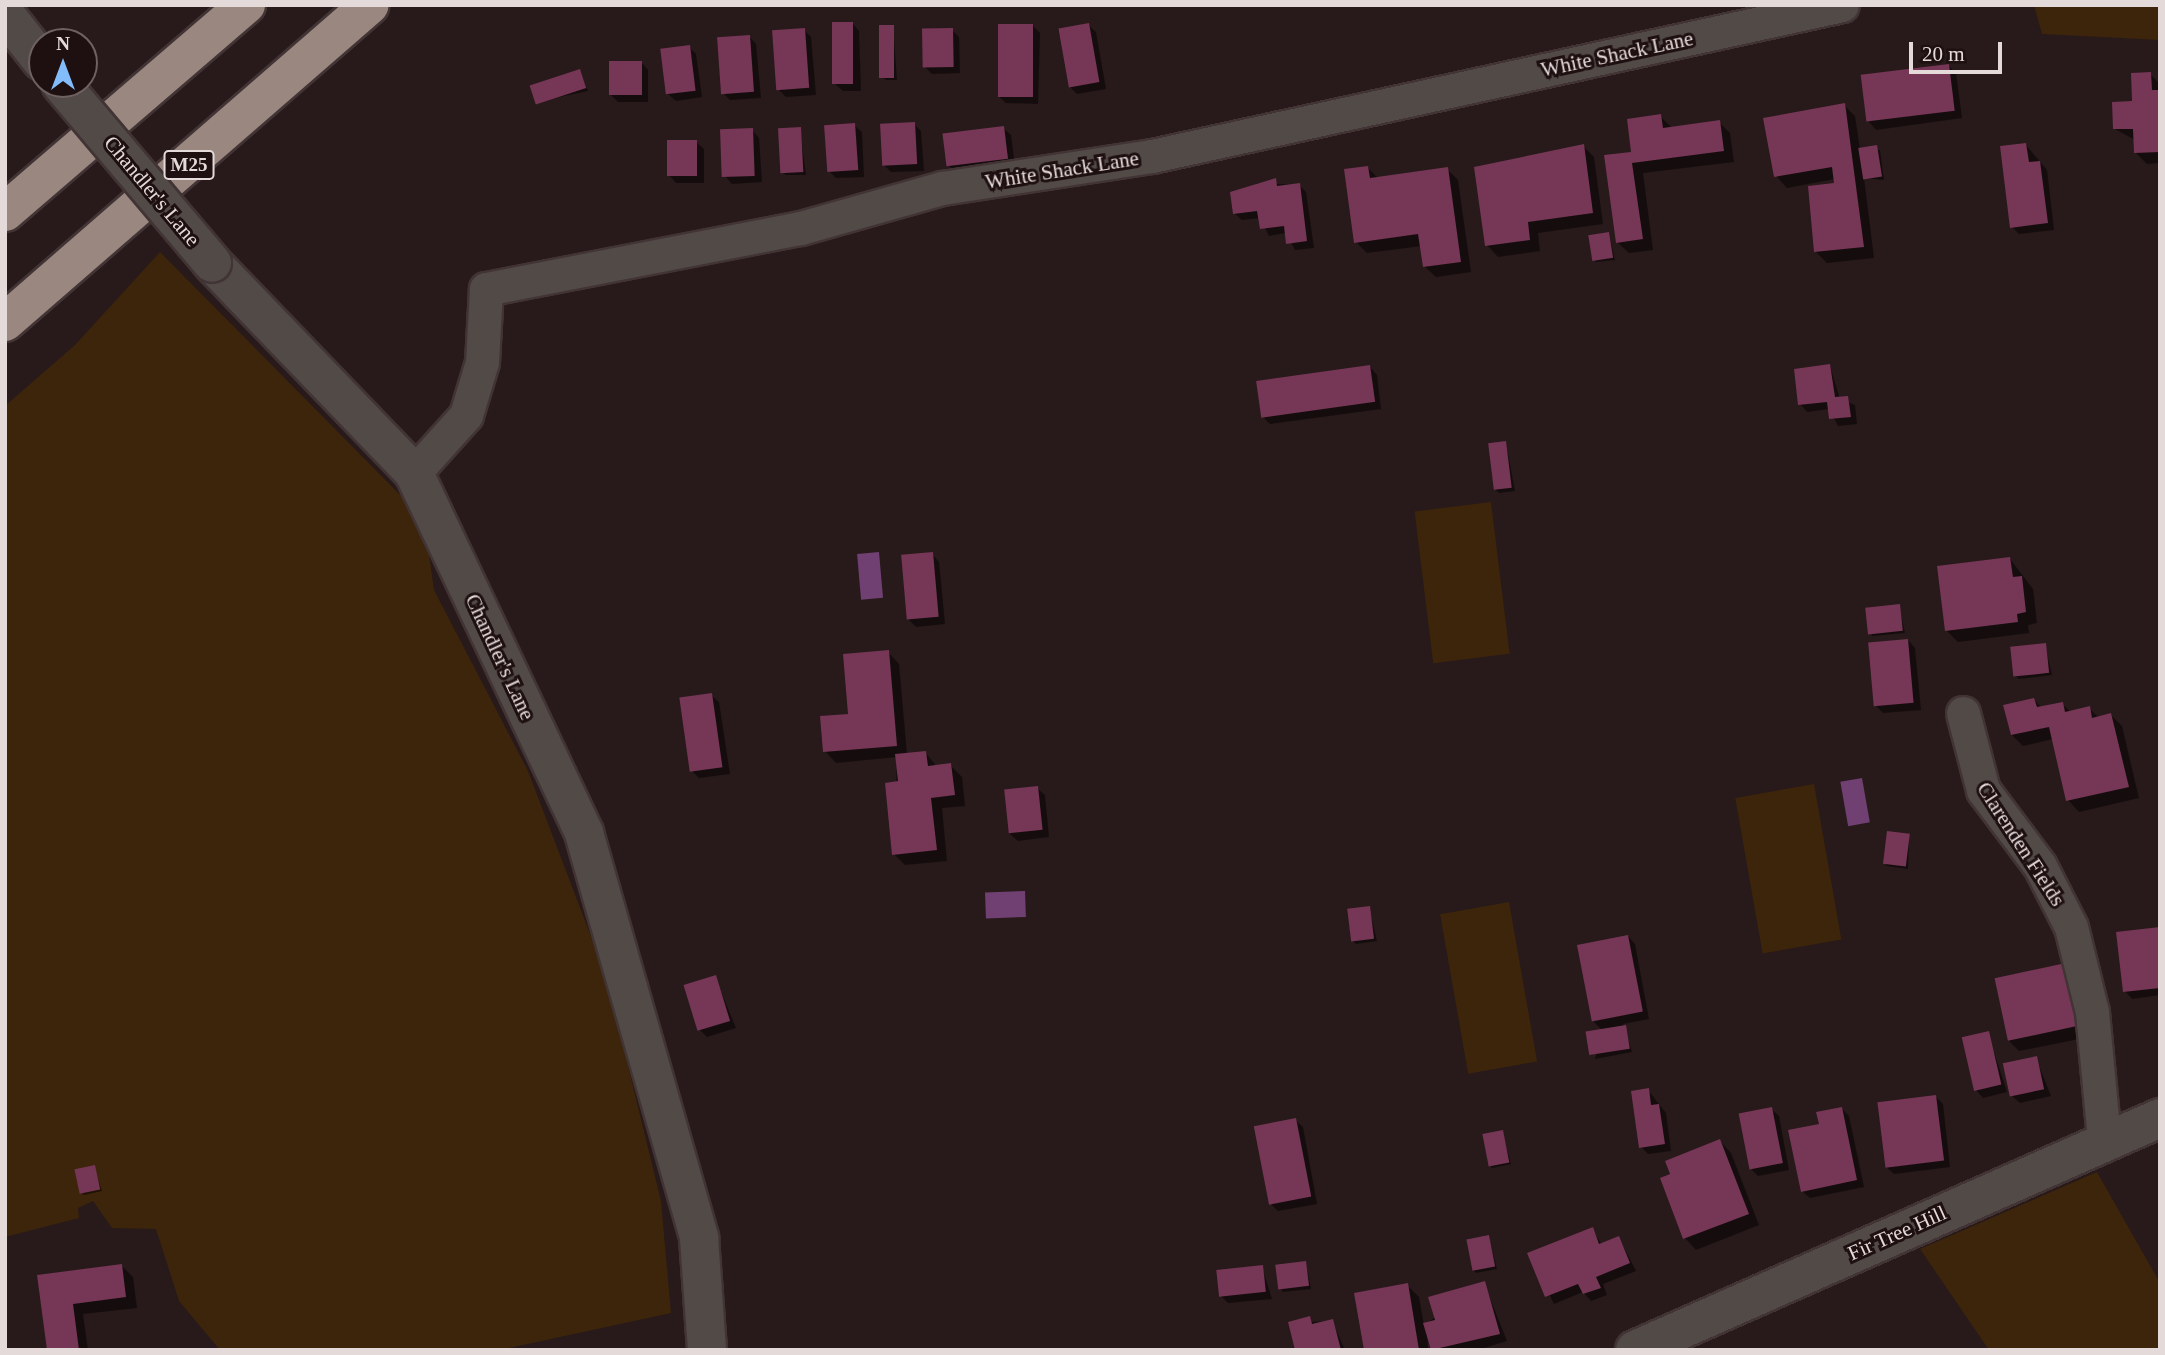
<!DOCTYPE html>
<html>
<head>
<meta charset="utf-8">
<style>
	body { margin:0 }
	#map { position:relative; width:2165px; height:1355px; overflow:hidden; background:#28191a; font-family:Georgia,serif }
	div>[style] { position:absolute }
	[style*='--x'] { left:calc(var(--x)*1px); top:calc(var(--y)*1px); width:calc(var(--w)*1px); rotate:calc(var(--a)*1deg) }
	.green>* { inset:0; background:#3c250b; transform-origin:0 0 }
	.water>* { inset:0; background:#704072; transform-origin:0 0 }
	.shadow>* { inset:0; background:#0007 }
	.building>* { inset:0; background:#763656; transform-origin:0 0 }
	.roads { filter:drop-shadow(2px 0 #423435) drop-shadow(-2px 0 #423435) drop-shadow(0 2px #423435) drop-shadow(0 -2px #423435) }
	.minor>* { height:33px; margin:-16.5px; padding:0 16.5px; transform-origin:16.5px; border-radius:16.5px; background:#514a47 }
	.tertiary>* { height:38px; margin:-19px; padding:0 19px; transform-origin:19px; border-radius:19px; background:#514a47 }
	.motorway>* { height:38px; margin:-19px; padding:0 19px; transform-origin:19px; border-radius:19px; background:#998780 }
	.bridges { filter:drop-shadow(2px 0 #423435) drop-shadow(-2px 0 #423435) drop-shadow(0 2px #423435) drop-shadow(0 -2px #423435) }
	.tertiary-bridge>* { height:38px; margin:-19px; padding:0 19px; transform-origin:19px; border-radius:19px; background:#514a47 }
	span { translate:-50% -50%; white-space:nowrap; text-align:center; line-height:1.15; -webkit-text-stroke:6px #1e1011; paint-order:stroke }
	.shield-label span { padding:2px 5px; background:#1e1011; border:2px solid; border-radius:5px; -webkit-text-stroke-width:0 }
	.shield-label { font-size:19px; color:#e5dada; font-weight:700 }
	.street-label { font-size:21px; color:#e5dada }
	.frame { position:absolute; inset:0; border:7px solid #e5dada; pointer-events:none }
	.north { position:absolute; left:28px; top:28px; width:70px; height:70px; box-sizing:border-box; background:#1e1011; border:2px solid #6e6161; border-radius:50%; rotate:0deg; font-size:19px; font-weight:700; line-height:28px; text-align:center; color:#e5dada }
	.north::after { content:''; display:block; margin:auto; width:24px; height:32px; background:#82bcfa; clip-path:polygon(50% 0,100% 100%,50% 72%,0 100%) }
	.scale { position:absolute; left:1909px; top:42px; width:93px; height:32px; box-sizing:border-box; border:4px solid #e5dada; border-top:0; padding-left:9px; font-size:21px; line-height:24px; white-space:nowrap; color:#e5dada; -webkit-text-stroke:5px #1e1011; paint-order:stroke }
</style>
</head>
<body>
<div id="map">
	<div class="green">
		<div style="clip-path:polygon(2034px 5px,2160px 5px,2160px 40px,2042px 34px)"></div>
		<div style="clip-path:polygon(160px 252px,424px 519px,434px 590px,528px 771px,606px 976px,661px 1201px,671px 1313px,500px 1350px,220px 1350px,179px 1301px,156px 1229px,112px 1228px,93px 1201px,78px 1208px,79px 1218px,5px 1237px,5px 406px,75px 345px)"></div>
		<div style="left:1491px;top:502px;width:153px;height:77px;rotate:83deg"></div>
		<div style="left:1814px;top:784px;width:158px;height:80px;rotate:80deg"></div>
		<div style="left:1509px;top:902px;width:162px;height:70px;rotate:80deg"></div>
		<div style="clip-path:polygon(2097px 1172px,2160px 1283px,2160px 1350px,1989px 1350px,1920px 1249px)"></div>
	</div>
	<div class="water">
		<div style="left:879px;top:552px;width:46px;height:22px;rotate:85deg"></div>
		<div style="left:1862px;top:778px;width:45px;height:22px;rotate:80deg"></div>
		<div style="left:1025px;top:891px;width:26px;height:40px;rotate:88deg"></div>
	</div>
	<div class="shadow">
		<div style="clip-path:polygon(852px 23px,859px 31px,861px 91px,843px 91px,835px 84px)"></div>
		<div style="clip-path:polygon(1088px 25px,1096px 32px,1106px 89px,1077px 94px,1070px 87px)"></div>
		<div style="clip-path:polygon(1033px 26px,1040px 33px,1038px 104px,1006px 103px,998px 96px)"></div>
		<div style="clip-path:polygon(893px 27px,897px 80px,886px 80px,882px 77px)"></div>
		<div style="clip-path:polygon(804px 30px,811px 37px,816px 95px,786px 97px,779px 90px)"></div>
		<div style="clip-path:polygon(952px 30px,959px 37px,960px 73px,932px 74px,925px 67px)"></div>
		<div style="clip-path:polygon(749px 36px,756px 44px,761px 98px,730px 100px,723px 93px)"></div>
		<div style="clip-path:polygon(689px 47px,696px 54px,702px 97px,676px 101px,668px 94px)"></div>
		<div style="clip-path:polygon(641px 62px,648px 70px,648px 102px,618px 102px,611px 95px)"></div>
		<div style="clip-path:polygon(1948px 65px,1956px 73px,1962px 118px,1876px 130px,1869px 122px)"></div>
		<div style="clip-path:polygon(580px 71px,588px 91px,536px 102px)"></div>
		<div style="clip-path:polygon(2150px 74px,2160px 84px,2160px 163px,2147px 164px,2136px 153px,2135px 140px,2115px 129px)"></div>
		<div style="clip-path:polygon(1844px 105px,1855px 116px,1860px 149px,1880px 150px,1884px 180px,1864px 178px,1874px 258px,1827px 263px,1816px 252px,1835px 179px,1787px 188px,1776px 176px)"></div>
		<div style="clip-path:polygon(1660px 116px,1672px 128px,1719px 122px,1730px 133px,1734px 162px,1643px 173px,1653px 250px,1629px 253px,1617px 242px,1633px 153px)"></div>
		<div style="clip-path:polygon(914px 124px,921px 131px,924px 171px,891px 172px,884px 165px)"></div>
		<div style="clip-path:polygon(854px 125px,862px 132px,864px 177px,836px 178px,829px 171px)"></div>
		<div style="clip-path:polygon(1003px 128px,1011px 135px,1015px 166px,956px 173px,949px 166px)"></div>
		<div style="clip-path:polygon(800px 129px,806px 175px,786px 175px,782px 172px)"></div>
		<div style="clip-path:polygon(752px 130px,759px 138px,762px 182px,732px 184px,725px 176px)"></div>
		<div style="clip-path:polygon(696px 142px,704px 149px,704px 183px,676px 183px,669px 175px)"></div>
		<div style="clip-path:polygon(2026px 145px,2047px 170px,2054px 230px,2019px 234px,2012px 227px)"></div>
		<div style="clip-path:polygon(1583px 146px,1594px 157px,1603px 224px,1538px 233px,1540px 251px,1498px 257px,1487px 245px)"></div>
		<div style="clip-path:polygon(1368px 168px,1378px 178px,1447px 169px,1458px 180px,1471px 272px,1436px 277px,1424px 266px,1422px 246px,1367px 253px,1356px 242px)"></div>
		<div style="clip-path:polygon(1257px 183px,1299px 185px,1306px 192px,1314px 248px,1295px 250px,1286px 233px,1269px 236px,1260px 218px,1242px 220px,1234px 213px,1258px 190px)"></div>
		<div style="clip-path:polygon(1609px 233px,1615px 260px,1596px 262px,1593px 259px)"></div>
		<div style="clip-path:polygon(1830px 366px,1840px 399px,1855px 405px,1857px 424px,1838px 426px,1829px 409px,1807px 412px,1800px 404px)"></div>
		<div style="clip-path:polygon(1370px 367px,1377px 375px,1381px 409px,1270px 424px,1263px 417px)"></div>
		<div style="clip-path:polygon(1506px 443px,1515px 491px,1499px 493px,1496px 490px)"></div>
		<div style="clip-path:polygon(932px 554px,939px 562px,945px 624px,916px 627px,909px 620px)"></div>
		<div style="clip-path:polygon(2010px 559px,2033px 589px,2037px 623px,2028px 625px,2029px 633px,1958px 642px,1946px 630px)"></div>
		<div style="clip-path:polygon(1899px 606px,1905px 633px,1873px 636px,1869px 633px)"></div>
		<div style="clip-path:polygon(1908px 640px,1915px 648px,1921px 710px,1883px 713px,1876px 706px)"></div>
		<div style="clip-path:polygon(2045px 645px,2052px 675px,2019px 679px,2015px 676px)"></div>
		<div style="clip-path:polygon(888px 652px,899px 664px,907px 754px,925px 752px,937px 767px,950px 765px,962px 777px,965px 806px,942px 808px,947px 861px,905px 865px,894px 854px,897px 757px,836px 763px,825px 751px)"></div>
		<div style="clip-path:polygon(711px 695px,719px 702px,730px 774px,699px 778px,692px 771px)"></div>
		<div style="clip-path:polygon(2034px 700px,2042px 708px,2062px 704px,2071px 712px,2089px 708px,2099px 718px,2111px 715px,2122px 726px,2139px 798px,2079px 812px,2068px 800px,2053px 739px,2023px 746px,2012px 735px)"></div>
		<div style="clip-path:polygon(1037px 788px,1045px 795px,1049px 837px,1018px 841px,1010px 834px)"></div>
		<div style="clip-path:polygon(1909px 836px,1908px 869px,1887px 866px,1884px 863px)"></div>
		<div style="clip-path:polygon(1369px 908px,1377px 941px,1356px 944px,1353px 941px)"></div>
		<div style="clip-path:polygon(2160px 929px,2160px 995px,2132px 999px,2125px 991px)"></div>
		<div style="clip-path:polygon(1628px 936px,1635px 944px,1649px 1019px,1623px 1024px,1632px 1052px,1595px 1059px,1603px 1031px,1593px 1021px)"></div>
		<div style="clip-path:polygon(2065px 964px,2089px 1037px,2019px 1051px,2008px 1040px)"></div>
		<div style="clip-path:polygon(715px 977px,736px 1028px,707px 1037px,700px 1030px)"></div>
		<div style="clip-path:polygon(1988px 1033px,2007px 1092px,1983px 1098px,1976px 1090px)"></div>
		<div style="clip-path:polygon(2036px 1058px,2051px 1096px,2020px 1103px,2012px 1096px)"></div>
		<div style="clip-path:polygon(1648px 1090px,1666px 1113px,1671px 1151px,1648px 1154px,1641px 1147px)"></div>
		<div style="clip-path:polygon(1936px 1097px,1943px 1104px,1950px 1167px,1894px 1174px,1886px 1167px)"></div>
		<div style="clip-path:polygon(1771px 1109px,1779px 1116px,1789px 1170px,1758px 1176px,1751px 1169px)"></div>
		<div style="clip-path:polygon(1842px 1109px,1849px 1116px,1864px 1187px,1810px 1198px,1802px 1191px,1821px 1126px)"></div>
		<div style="clip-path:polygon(1295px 1120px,1303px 1127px,1317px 1204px,1278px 1211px,1271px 1204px)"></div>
		<div style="clip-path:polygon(1502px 1132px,1511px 1164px,1492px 1168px,1489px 1165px)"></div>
		<div style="clip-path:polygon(1720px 1141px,1731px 1153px,1759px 1225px,1696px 1250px,1685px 1238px,1662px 1179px)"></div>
		<div style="clip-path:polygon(94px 1167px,102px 1191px,84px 1195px,81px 1192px)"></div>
		<div style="clip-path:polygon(1592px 1229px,1602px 1245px,1619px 1238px,1636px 1271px,1603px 1284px,1607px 1295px,1591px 1301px,1583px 1292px,1554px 1304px,1530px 1254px)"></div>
		<div style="clip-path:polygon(1489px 1237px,1497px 1269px,1476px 1273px,1473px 1270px)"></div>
		<div style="clip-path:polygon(1306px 1263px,1311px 1289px,1283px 1292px,1280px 1288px)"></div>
		<div style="clip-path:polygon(122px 1266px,133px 1277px,137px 1308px,83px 1314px,88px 1350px,49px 1350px,39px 1277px)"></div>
		<div style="clip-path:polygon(1262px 1267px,1272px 1299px,1228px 1303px,1221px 1296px)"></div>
		<div style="clip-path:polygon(1484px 1283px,1507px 1341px,1478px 1350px,1433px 1350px,1427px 1329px,1428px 1350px,1366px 1350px,1407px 1285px,1419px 1297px,1424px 1325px)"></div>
		<div style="clip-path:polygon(1332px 1321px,1345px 1350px,1296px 1350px,1290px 1323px)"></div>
	</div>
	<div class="building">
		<div style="left:832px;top:22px;width:21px;height:62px"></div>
		<div style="left:1089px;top:23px;width:60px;height:31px;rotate:80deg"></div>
		<div style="left:998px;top:24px;width:35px;height:73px"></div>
		<div style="left:879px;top:25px;width:15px;height:53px"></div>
		<div style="left:805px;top:28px;width:60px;height:33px;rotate:86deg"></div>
		<div style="left:953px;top:28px;width:39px;height:31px;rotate:89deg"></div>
		<div style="left:750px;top:35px;width:57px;height:33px;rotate:86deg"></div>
		<div style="left:690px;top:45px;width:46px;height:30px;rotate:83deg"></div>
		<div style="left:609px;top:61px;width:33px;height:34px"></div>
		<div style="left:1949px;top:64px;width:47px;height:89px;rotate:83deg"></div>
		<div style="left:580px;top:69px;width:20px;height:53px;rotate:72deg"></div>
		<div style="clip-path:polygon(2151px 72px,2152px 90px,2160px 90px,2160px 152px,2134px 153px,2133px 129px,2113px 129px,2112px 102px,2132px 101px,2131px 73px)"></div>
		<div style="clip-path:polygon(1845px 103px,1864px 247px,1814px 252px,1808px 186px,1834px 183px,1832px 167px,1774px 177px,1763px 118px)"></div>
		<div style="clip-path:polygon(1661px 114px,1663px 128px,1720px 120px,1724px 151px,1632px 163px,1643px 239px,1616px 243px,1604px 155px,1631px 152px,1627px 119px)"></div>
		<div style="left:915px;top:122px;width:42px;height:35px;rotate:87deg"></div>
		<div style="left:855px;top:123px;width:47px;height:31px;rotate:86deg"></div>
		<div style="left:1004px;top:126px;width:33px;height:62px;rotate:83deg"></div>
		<div style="left:801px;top:127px;width:45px;height:23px;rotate:87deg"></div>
		<div style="left:753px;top:128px;width:48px;height:33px;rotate:88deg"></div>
		<div style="left:667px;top:140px;width:30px;height:36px"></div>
		<div style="clip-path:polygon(2026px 143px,2029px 162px,2040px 161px,2048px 223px,2010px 228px,2000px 146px)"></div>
		<div style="clip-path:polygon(1584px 144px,1593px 213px,1528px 222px,1530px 240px,1485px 246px,1474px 167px)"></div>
		<div style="left:1877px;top:145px;width:32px;height:19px;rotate:81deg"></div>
		<div style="clip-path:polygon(1368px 166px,1370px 178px,1448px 167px,1461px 262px,1423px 267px,1418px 234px,1354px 243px,1344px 169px)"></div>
		<div style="clip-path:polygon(1276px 178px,1277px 186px,1300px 183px,1307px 241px,1286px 244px,1284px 226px,1260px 229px,1257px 211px,1233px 214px,1230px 192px)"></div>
		<div style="left:1609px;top:232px;width:26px;height:21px;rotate:81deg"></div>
		<div style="clip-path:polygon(1830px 364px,1835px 397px,1848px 396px,1851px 417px,1829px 419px,1827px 402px,1798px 405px,1794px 369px)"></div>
		<div style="left:1370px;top:365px;width:37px;height:115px;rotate:82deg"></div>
		<div style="left:1506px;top:441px;width:47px;height:18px;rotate:83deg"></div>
		<div style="left:933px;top:552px;width:65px;height:32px;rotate:85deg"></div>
		<div style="clip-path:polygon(2010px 557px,2013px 577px,2022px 576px,2026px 612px,2017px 614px,2018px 622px,1945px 631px,1937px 566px)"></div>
		<div style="left:1900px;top:604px;width:27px;height:35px;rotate:84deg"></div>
		<div style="left:1908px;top:639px;width:64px;height:40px;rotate:85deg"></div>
		<div style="left:2046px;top:643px;width:30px;height:36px;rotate:84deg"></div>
		<div style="clip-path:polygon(889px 650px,897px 746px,823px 752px,820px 716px,848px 714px,843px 654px)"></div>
		<div style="left:712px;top:693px;width:75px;height:33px;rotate:82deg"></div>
		<div style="clip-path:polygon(2034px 698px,2037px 707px,2063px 702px,2065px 712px,2090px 706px,2092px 718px,2111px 713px,2129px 787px,2066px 801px,2049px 727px,2011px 735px,2003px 705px)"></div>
		<div style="clip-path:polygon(926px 751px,928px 766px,951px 763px,955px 795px,931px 798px,937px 850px,892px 855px,885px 783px,898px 781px,895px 754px)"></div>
		<div style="left:1038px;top:786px;width:44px;height:34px;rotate:84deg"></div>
		<div style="left:1887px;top:831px;width:23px;height:33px;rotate:7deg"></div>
		<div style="left:1370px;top:906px;width:33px;height:23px;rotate:83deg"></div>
		<div style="clip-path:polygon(2160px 927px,2160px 988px,2123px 992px,2116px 932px)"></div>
		<div style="left:1628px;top:935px;width:78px;height:52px;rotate:79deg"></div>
		<div style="left:2066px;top:963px;width:64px;height:73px;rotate:78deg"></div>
		<div style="left:716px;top:975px;width:48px;height:34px;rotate:73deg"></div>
		<div style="left:1626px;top:1025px;width:24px;height:41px;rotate:81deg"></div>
		<div style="left:1989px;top:1031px;width:55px;height:28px;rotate:77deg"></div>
		<div style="left:2037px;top:1056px;width:34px;height:35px;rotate:78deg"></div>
		<div style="clip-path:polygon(1649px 1088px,1651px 1105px,1659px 1104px,1665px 1144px,1639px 1148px,1631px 1091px)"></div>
		<div style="left:1936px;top:1095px;width:66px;height:59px;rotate:83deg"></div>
		<div style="left:1772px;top:1107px;width:57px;height:34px;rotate:79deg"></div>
		<div style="clip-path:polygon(1842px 1107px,1857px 1180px,1801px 1192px,1788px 1130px,1819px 1124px,1816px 1112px)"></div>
		<div style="left:1296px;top:1118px;width:80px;height:43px;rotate:79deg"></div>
		<div style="left:1503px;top:1130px;width:33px;height:21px;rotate:79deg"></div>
		<div style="clip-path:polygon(1720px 1139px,1749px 1214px,1683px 1239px,1660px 1178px,1670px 1174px,1665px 1161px)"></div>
		<div style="left:95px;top:1165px;width:25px;height:21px;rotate:78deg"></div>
		<div style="clip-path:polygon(1593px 1227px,1599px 1244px,1619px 1236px,1630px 1263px,1596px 1277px,1601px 1288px,1583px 1294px,1578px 1284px,1545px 1297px,1527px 1253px)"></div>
		<div style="left:1489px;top:1235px;width:32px;height:23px;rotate:79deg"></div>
		<div style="left:1306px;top:1261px;width:25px;height:31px;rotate:83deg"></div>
		<div style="clip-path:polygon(122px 1264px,126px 1297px,73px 1304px,79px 1350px,47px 1350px,37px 1275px)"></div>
		<div style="left:1263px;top:1265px;width:27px;height:47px;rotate:84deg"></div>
		<div style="clip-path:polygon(1485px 1281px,1500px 1334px,1431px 1350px,1423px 1323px,1435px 1320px,1428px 1297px)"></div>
		<div style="clip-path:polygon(1408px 1283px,1419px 1350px,1364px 1350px,1354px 1293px)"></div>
		<div style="clip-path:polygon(1310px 1316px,1312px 1324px,1333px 1319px,1341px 1350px,1295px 1350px,1288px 1322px)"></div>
	</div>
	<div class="roads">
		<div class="minor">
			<div style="--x:414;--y:473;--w:78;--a:-48.1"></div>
			<div style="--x:466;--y:415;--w:55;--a:-73.2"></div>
			<div style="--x:482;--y:362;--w:73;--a:-86.9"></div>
			<div style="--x:486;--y:289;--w:321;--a:-11"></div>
			<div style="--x:801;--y:228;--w:147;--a:-15.8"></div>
			<div style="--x:942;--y:188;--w:212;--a:-8.7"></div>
			<div style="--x:1152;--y:156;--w:706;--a:-12.34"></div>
			<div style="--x:1963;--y:713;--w:80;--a:75.4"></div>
			<div style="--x:1983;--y:790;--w:95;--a:53.1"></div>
			<div style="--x:2040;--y:866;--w:68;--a:63.1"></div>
			<div style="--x:2071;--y:927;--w:88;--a:76.1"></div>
			<div style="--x:2092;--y:1012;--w:129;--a:84.6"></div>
		</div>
		<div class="tertiary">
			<div style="--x:5;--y:14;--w:60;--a:51.8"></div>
			<div style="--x:212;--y:263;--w:291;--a:46.1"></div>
			<div style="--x:414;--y:473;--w:398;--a:64.7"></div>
			<div style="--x:584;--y:833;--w:421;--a:74.1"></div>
			<div style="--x:699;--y:1238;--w:112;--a:85.9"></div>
			<div style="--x:1635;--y:1350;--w:574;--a:-23.84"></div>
		</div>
		<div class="motorway">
			<div style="--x:5;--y:212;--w:318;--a:-40.7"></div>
			<div style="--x:5;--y:322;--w:483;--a:-41"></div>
		</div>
	</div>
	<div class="bridges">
		<div class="tertiary-bridge">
			<div style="--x:61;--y:84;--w:234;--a:49.8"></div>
		</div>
	</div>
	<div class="shield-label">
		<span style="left:189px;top:165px">M25</span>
	</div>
	<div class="street-label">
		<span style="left:1617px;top:54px;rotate:-12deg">White Shack Lane</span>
		<span style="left:1062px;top:170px;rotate:-9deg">White Shack Lane</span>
		<span style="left:152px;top:191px;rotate:50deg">Chandler's Lane</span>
		<span style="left:500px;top:657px;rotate:65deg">Chandler's Lane</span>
		<span style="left:2021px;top:844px;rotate:57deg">Clarenden Fields</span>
		<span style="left:1897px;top:1233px;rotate:-24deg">Fir Tree Hill</span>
	</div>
	<div class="frame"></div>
	<div class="north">N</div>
	<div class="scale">20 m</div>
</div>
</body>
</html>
